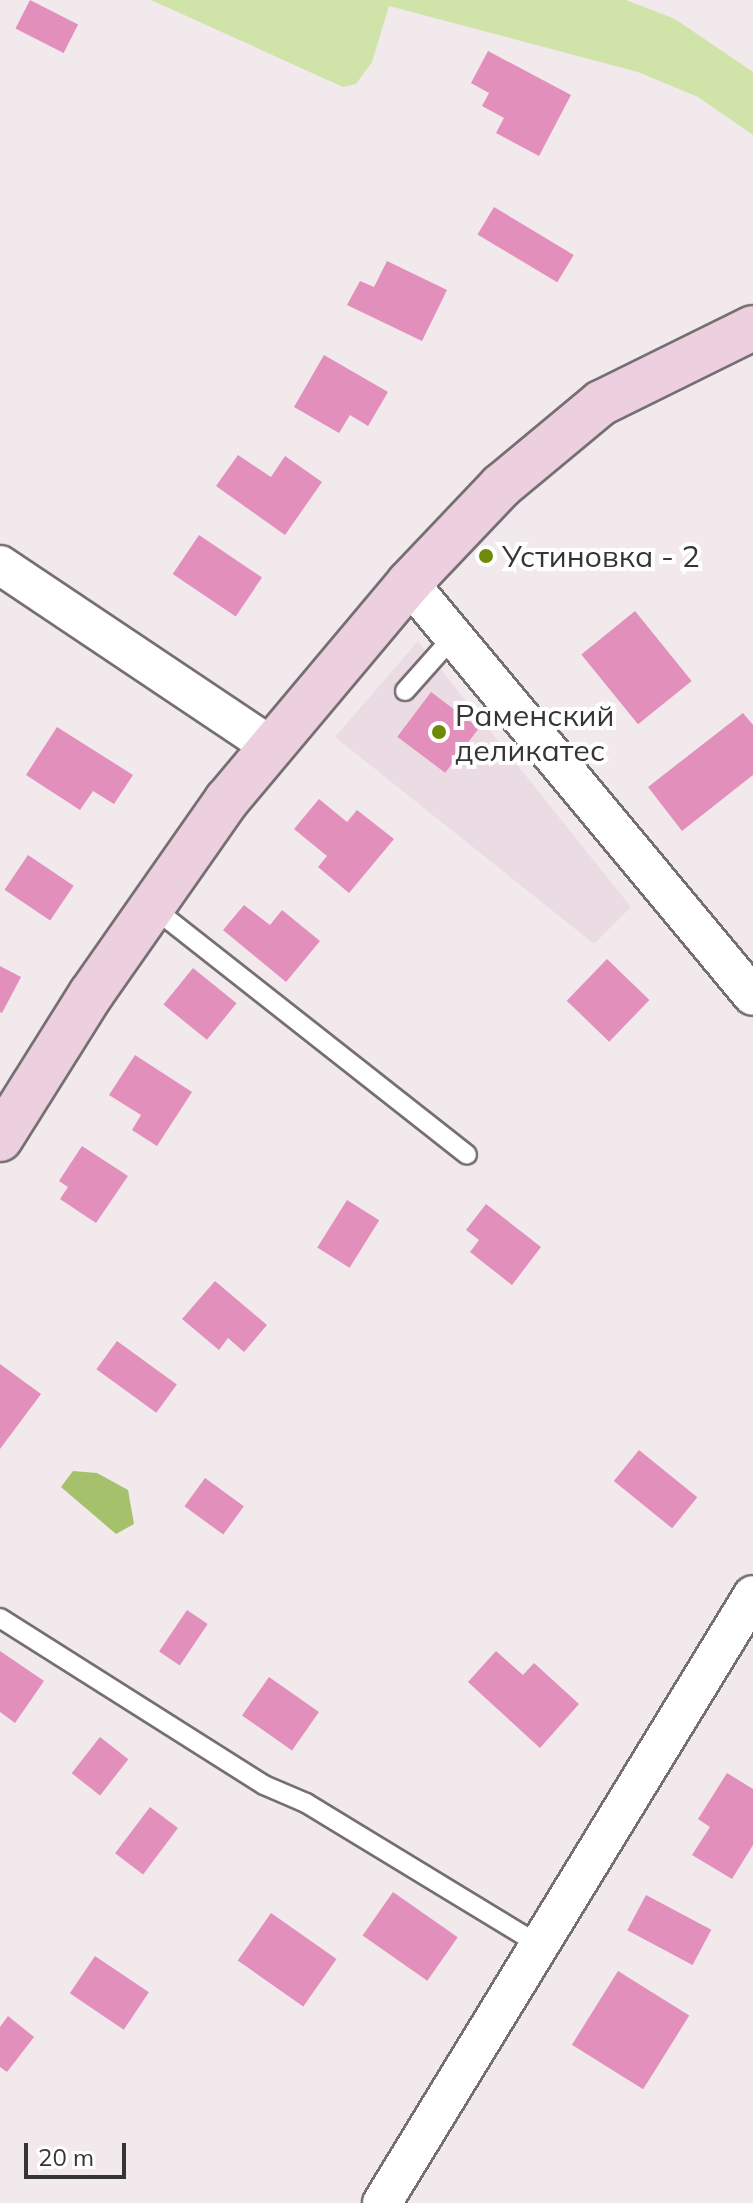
<!DOCTYPE html>
<html>
<head>
<meta charset="utf-8">
<style>
	body { margin:0 }
	#map { position:relative; width:753px; height:2203px; overflow:hidden; background:#f1e9ec; font-family:Mulish,sans-serif }
	div>[style] { position:absolute }
	[style*='--x'] { left:calc(var(--x)*1px); top:calc(var(--y)*1px); width:calc(var(--w)*1px); rotate:calc(var(--a)*1deg) }
	.built>* { inset:0; background:#ebdce3 }
	.green>* { inset:0; background:#d0e4a9 }
	.water>* { inset:0; background:#a6c16c }
	.building>* { inset:0; background:#e38fbb; transform-origin:0 0 }
	.roads { filter:drop-shadow(2px 0 #766f72) drop-shadow(-2px 0 #766f72) drop-shadow(0 2px #766f72) drop-shadow(0 -2px #766f72) }
	.lane>* { height:18px; margin:-9px; padding:0 9px; transform-origin:9px; border-radius:9px; background:#fff }
	.street>* { height:38px; margin:-19px; padding:0 19px; transform-origin:19px; border-radius:19px; background:#fff }
	.secondary>* { height:44px; margin:-22px; padding:0 22px; transform-origin:22px; border-radius:22px; background:#edd0e0 }
	.dots>* { width:22px; height:22px; translate:-50% -50%; box-sizing:border-box; border:4px solid #fff; border-radius:50% }
	span { translate:-50% -50%; white-space:nowrap; text-align:center; line-height:1.15; -webkit-text-stroke:8px #fff; paint-order:stroke }
	.poi-label { font-size:30px; color:#373435 }
	.left { translate:0 -50%; text-align:left }
	.scale { position:absolute; left:24px; top:2143px; width:102px; height:36px; box-sizing:border-box; border:4px solid #373435; border-top:0; padding-left:10px; font-size:24px; line-height:28px; white-space:nowrap; color:#373435; -webkit-text-stroke:6px #fff; paint-order:stroke }
</style>
</head>
<body>
<div id="map">
	<div class="built">
		<div style="clip-path:polygon(418px 641px,631px 907px,594px 944px,335px 737px)"></div>
	</div>
	<div class="green">
		<div style="clip-path:polygon(151px 0,626px 0,675px 19px,753px 72px,753px 135px,698px 97px,638px 72px,389px 6px,372px 62px,356px 84px,343px 87px)"></div>
	</div>
	<div class="water">
		<div style="clip-path:polygon(73px 1471px,97px 1473px,128px 1490px,134px 1524px,116px 1534px,61px 1487px)"></div>
	</div>
	<div class="building">
		<div style="left:30px;top:0;width:54px;height:32px;rotate:27deg"></div>
		<div style="clip-path:polygon(488px 51px,571px 95px,539px 156px,496px 133px,504px 118px,482px 106px,489px 93px,471px 83px)"></div>
		<div style="left:494px;top:207px;width:93px;height:32px;rotate:31deg"></div>
		<div style="clip-path:polygon(387px 261px,447px 290px,422px 341px,347px 305px,360px 281px,374px 287px)"></div>
		<div style="clip-path:polygon(324px 355px,388px 392px,368px 426px,350px 415px,339px 433px,294px 407px)"></div>
		<div style="clip-path:polygon(238px 455px,271px 477px,285px 456px,322px 482px,285px 535px,216px 486px)"></div>
		<div style="left:199px;top:535px;width:76px;height:47px;rotate:34deg"></div>
		<div style="left:635px;top:611px;width:90px;height:69px;rotate:51deg"></div>
		<div style="left:431px;top:692px;width:60px;height:56px;rotate:37deg"></div>
		<div style="clip-path:polygon(743px 713px,753px 725px,753px 775px,682px 831px,648px 787px)"></div>
		<div style="clip-path:polygon(57px 727px,133px 775px,114px 804px,93px 791px,80px 810px,26px 775px)"></div>
		<div style="clip-path:polygon(319px 799px,347px 822px,357px 810px,394px 839px,349px 893px,318px 867px,327px 856px,294px 829px)"></div>
		<div style="left:28px;top:855px;width:55px;height:42px;rotate:34deg"></div>
		<div style="clip-path:polygon(244px 905px,270px 925px,282px 910px,320px 941px,286px 982px,223px 930px)"></div>
		<div style="left:607px;top:959px;width:59px;height:58px;rotate:44deg"></div>
		<div style="clip-path:polygon(0 966px,21px 977px,2px 1013px,0 1012px)"></div>
		<div style="left:193px;top:968px;width:56px;height:47px;rotate:39deg"></div>
		<div style="clip-path:polygon(135px 1055px,192px 1092px,157px 1146px,132px 1130px,141px 1115px,109px 1095px)"></div>
		<div style="clip-path:polygon(82px 1146px,128px 1176px,96px 1223px,60px 1199px,68px 1187px,59px 1181px)"></div>
		<div style="left:347px;top:1200px;width:38px;height:56px;rotate:32deg"></div>
		<div style="clip-path:polygon(486px 1204px,541px 1247px,512px 1285px,470px 1252px,479px 1240px,466px 1230px)"></div>
		<div style="clip-path:polygon(215px 1281px,267px 1325px,244px 1352px,228px 1338px,219px 1350px,182px 1319px)"></div>
		<div style="left:117px;top:1341px;width:74px;height:35px;rotate:36deg"></div>
		<div style="clip-path:polygon(0 1364px,41px 1394px,0 1449px)"></div>
		<div style="left:639px;top:1450px;width:75px;height:40px;rotate:39deg"></div>
		<div style="left:205px;top:1478px;width:48px;height:35px;rotate:36deg"></div>
		<div style="left:187px;top:1610px;width:25px;height:50px;rotate:34deg"></div>
		<div style="clip-path:polygon(0 1651px,44px 1681px,15px 1723px,0 1712px)"></div>
		<div style="clip-path:polygon(496px 1651px,523px 1675px,534px 1663px,579px 1704px,540px 1748px,468px 1682px)"></div>
		<div style="left:269px;top:1677px;width:61px;height:47px;rotate:35deg"></div>
		<div style="left:100px;top:1737px;width:36px;height:46px;rotate:38deg"></div>
		<div style="clip-path:polygon(727px 1773px,753px 1789px,753px 1845px,732px 1879px,692px 1855px,710px 1827px,698px 1819px)"></div>
		<div style="left:150px;top:1807px;width:35px;height:58px;rotate:37deg"></div>
		<div style="left:393px;top:1892px;width:79px;height:53px;rotate:35deg"></div>
		<div style="left:646px;top:1895px;width:74px;height:40px;rotate:28deg"></div>
		<div style="left:271px;top:1913px;width:80px;height:58px;rotate:35deg"></div>
		<div style="left:95px;top:1956px;width:65px;height:45px;rotate:34deg"></div>
		<div style="left:618px;top:1971px;width:84px;height:87px;rotate:32deg"></div>
		<div style="clip-path:polygon(8px 2016px,34px 2037px,7px 2072px,0 2067px,0 2027px)"></div>
	</div>
	<div class="roads">
		<div class="lane">
			<div style="--x:405;--y:691;--w:72;--a:-48.4"></div>
			<div style="--x:151;--y:906;--w:402;--a:38.2"></div>
			<div style="--x:0;--y:1618;--w:312;--a:32.3"></div>
			<div style="--x:264;--y:1785;--w:46;--a:23.2"></div>
			<div style="--x:306;--y:1803;--w:274;--a:31.3"></div>
		</div>
		<div class="street">
			<div style="--x:0;--y:565;--w:325;--a:33.8"></div>
			<div style="--x:409;--y:583;--w:537;--a:50.21"></div>
			<div style="--x:382;--y:2203;--w:712;--a:-58.61"></div>
		</div>
		<div class="secondary">
			<div style="--x:0;--y:1139;--w:171;--a:-57.9"></div>
			<div style="--x:91;--y:994;--w:237;--a:-55"></div>
			<div style="--x:227;--y:800;--w:283;--a:-50"></div>
			<div style="--x:409;--y:583;--w:134;--a:-46.5"></div>
			<div style="--x:501;--y:486;--w:130;--a:-39.7"></div>
			<div style="--x:601;--y:403;--w:169;--a:-26.3"></div>
		</div>
	</div>
	<div class="dots">
		<div style="left:486px;top:556px;background:#6d8b06"></div>
		<div style="left:439px;top:732px;background:#6d8b06"></div>
	</div>
	<div class="poi-label">
		<span class="left" style="left:502px;top:556px">Устиновка - 2</span>
		<span class="left" style="left:455px;top:732px">Раменский<br>деликатес</span>
	</div>
	<div class="scale">20 m</div>
</div>
</body>
</html>
